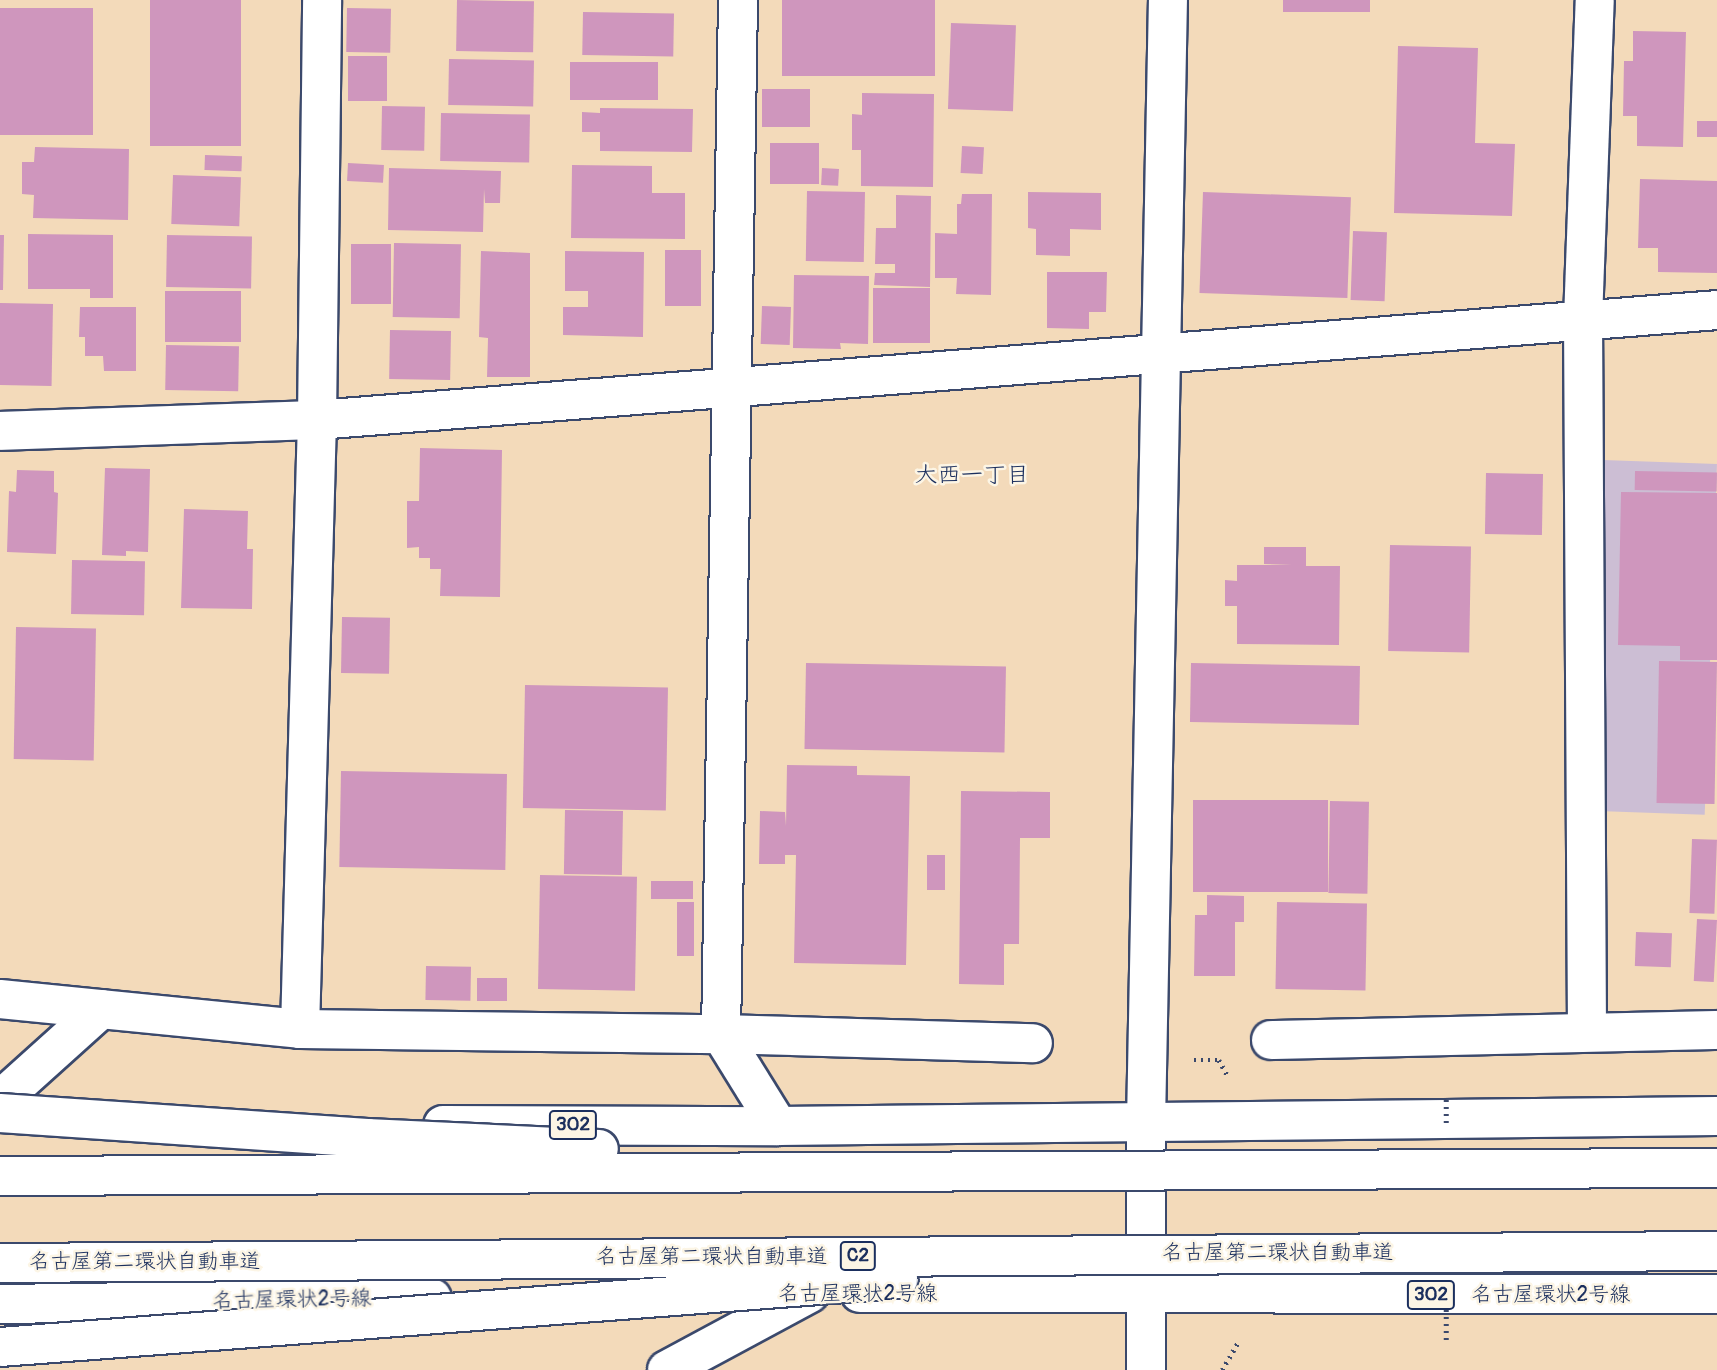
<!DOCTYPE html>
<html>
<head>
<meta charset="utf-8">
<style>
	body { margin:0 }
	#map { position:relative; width:1717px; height:1370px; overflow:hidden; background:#f3daba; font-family:Pangolin,"Klee One",sans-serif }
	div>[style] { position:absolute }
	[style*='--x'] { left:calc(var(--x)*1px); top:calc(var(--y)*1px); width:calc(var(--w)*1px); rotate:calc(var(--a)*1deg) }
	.industrial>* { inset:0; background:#ccbed4; transform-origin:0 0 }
	.building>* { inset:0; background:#cf96bd; transform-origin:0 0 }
	.path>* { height:4.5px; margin-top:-2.25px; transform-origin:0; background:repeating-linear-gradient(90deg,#3b496c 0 2px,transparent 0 7px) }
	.roads { filter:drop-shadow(2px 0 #3b496c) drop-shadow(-2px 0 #3b496c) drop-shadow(0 2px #3b496c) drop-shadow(0 -2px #3b496c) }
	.minor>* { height:38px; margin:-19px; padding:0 19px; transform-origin:19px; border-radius:19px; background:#fff }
	.highway>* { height:38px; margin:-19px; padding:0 19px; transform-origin:19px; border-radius:19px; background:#fff }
	.path-bridge>* { height:4.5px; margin-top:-2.25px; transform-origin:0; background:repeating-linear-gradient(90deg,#3b496c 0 2px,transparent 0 7px) }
	.bridges { filter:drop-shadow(2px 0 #3b496c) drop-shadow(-2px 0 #3b496c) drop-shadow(0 2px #3b496c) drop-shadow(0 -2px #3b496c) }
	.highway-bridge>* { height:38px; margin:-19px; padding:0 19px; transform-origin:19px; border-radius:19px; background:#fff }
	span { translate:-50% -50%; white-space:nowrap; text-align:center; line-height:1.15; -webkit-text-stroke:5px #fcf5e5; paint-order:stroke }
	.shield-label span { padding:2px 5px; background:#fcf5e5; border:2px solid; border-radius:5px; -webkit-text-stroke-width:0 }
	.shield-label { font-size:19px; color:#1b2f5e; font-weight:700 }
	.street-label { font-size:21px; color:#1b2f5e }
	.neighbourhood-label { font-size:23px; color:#1b2f5e }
</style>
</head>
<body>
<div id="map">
	<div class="industrial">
		<div style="left:1603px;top:460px;width:114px;height:351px;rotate:2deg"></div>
	</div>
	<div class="building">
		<div style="left:150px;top:0;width:91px;height:146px"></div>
		<div style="left:457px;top:0;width:77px;height:51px;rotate:1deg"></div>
		<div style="left:782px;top:0;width:153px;height:76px"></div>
		<div style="left:1283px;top:0;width:87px;height:12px"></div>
		<div style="left:0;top:8px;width:93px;height:127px"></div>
		<div style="left:347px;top:8px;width:44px;height:44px;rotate:1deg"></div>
		<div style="left:583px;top:12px;width:91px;height:43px;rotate:1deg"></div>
		<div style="left:951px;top:23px;width:65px;height:86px;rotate:2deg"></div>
		<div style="clip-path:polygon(1633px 31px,1686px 32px,1683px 147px,1637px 146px,1637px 116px,1623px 116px,1624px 61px,1633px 61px)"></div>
		<div style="clip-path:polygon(1398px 46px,1478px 48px,1475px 143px,1515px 144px,1512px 216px,1394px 213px)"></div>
		<div style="left:348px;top:56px;width:39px;height:45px"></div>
		<div style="left:449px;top:59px;width:85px;height:46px;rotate:1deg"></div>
		<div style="left:570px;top:62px;width:88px;height:38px"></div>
		<div style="left:762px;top:89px;width:48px;height:38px"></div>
		<div style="clip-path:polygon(862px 93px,934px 94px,933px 187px,861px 186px,861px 150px,852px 150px,852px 114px,862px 115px)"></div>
		<div style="left:382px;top:106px;width:43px;height:44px;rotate:1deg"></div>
		<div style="clip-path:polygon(600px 108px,693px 109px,692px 152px,600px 151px,600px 132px,582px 132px,582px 112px,600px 113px)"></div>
		<div style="left:441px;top:113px;width:89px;height:48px;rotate:1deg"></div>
		<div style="left:1697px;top:121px;width:20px;height:16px"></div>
		<div style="left:770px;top:143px;width:49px;height:41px"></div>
		<div style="left:962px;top:146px;width:22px;height:27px;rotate:3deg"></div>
		<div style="clip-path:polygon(35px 147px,129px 149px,128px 220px,33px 218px,34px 195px,22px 194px,22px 162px,34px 162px)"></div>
		<div style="left:205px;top:155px;width:37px;height:15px;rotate:2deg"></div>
		<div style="left:348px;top:163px;width:36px;height:18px;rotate:3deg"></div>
		<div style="clip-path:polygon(572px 165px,652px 166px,652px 193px,685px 193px,685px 239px,571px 238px)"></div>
		<div style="clip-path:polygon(389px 168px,501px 171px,500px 203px,485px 203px,484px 189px,483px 232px,388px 230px)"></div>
		<div style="left:822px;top:168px;width:17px;height:17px;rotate:3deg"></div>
		<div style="left:173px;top:175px;width:68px;height:49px;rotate:2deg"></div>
		<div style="clip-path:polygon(1640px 179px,1717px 181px,1717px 273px,1658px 272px,1658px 248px,1638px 248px)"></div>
		<div style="left:807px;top:191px;width:58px;height:70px;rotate:1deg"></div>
		<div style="clip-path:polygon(1028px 192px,1101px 193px,1101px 230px,1070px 229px,1070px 256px,1036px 255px,1036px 229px,1028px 228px)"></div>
		<div style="left:1203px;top:192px;width:148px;height:101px;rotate:2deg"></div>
		<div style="clip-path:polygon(962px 194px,992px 194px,991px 295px,956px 294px,957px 278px,935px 278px,935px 233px,957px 234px,957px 204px,961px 204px)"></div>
		<div style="clip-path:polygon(896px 195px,931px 196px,930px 287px,874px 285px,875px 273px,895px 273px,895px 264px,875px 264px,876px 228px,896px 228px)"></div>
		<div style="left:1353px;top:231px;width:34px;height:69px;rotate:2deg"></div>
		<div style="clip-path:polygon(28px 234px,113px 235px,113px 298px,90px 298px,90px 289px,28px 289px)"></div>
		<div style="clip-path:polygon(0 235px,4px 235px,3px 290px,0 290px)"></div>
		<div style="left:167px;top:235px;width:85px;height:52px;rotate:1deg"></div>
		<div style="left:394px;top:243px;width:67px;height:74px;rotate:1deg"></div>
		<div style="left:351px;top:244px;width:40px;height:60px"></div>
		<div style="left:665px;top:250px;width:36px;height:56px"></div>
		<div style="clip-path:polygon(481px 251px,530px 253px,530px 377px,487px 377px,488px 338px,479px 337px)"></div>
		<div style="clip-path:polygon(565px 251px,644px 252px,643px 337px,563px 335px,563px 307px,588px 307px,588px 291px,565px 291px)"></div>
		<div style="clip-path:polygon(1047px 272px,1107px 272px,1106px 312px,1089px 312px,1089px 329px,1047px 328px)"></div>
		<div style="clip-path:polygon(794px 275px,869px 276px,868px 344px,840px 343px,841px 349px,793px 348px)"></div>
		<div style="left:873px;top:288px;width:57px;height:55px"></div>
		<div style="left:165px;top:291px;width:76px;height:51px"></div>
		<div style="left:0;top:303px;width:53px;height:82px;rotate:1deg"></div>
		<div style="left:762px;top:306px;width:29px;height:38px;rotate:2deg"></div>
		<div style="clip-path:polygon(80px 307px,136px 307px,136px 371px,104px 371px,103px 356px,85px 356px,85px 337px,79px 337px)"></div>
		<div style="left:390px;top:330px;width:61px;height:49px;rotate:1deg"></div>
		<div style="left:166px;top:345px;width:73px;height:45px;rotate:1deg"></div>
		<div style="clip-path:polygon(420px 448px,502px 450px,500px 597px,440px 596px,441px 569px,430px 569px,430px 558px,419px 558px,419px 547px,407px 548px,407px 501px,419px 501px)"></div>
		<div style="clip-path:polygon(105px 468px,150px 469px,148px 552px,126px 551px,126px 556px,102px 555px)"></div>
		<div style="clip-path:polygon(17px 470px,54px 471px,54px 492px,58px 493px,56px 554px,7px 552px,9px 491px,16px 492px)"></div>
		<div style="left:1635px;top:471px;width:82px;height:19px;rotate:1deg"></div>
		<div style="left:1486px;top:473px;width:57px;height:61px;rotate:1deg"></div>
		<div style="clip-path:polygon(1621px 492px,1717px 493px,1717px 660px,1680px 660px,1680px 646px,1618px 645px)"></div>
		<div style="clip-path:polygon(184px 509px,248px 511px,247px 549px,253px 549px,252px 609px,181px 608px)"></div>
		<div style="left:1390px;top:545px;width:81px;height:106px;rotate:1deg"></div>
		<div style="clip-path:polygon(1264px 547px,1306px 547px,1306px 566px,1340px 566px,1339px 645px,1237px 644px,1237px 606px,1225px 606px,1225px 580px,1237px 581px,1237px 565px,1292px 565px,1264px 564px)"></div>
		<div style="left:72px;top:560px;width:73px;height:54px;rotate:1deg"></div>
		<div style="left:342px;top:617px;width:48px;height:56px;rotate:1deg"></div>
		<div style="left:16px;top:627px;width:80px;height:132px;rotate:1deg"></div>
		<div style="left:1659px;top:661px;width:58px;height:142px;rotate:1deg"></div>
		<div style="left:806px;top:663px;width:200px;height:86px;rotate:1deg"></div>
		<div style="left:1191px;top:663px;width:169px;height:59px;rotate:1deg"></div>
		<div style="left:525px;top:685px;width:143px;height:123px;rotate:1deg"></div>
		<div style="clip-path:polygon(787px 765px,857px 766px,857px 775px,910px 776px,906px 965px,794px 963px,796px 855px,785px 855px,785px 864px,759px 864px,760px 811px,785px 812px,786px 826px)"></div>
		<div style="left:341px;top:771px;width:166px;height:96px;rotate:1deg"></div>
		<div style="clip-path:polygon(961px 791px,1050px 792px,1050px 838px,1020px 838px,1019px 944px,1004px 944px,1004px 985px,959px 984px)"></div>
		<div style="left:1193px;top:800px;width:135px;height:92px"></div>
		<div style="left:1330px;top:801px;width:39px;height:92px;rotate:1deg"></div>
		<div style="left:565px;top:810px;width:58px;height:64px;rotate:1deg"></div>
		<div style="left:1692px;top:839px;width:25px;height:74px;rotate:2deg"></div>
		<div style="left:927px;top:855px;width:18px;height:35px"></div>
		<div style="left:540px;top:875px;width:97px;height:114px;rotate:1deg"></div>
		<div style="left:651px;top:881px;width:42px;height:18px"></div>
		<div style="clip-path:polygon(1207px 895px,1244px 896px,1244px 922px,1235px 922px,1235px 976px,1194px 976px,1195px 915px,1207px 915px)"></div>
		<div style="left:677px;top:902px;width:17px;height:54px"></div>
		<div style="left:1277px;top:902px;width:90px;height:87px;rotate:1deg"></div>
		<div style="left:1697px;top:919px;width:20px;height:62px;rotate:3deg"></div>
		<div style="left:1636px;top:932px;width:36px;height:34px;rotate:2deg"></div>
		<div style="left:426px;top:966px;width:45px;height:34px;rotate:1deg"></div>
		<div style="left:477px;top:978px;width:30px;height:23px"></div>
	</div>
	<div class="path">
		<div style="--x:1194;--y:1060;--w:25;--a:0"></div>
		<div style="--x:1219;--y:1060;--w:18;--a:61"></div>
		<div style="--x:1222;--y:1370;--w:34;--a:-60"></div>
	</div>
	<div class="roads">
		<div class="minor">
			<div style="--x:738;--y:0;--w:1034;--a:90.94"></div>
			<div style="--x:721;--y:1034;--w:108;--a:58.2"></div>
			<div style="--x:0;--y:431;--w:317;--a:-2"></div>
			<div style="--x:317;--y:420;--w:1404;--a:-4.49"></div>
			<div style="--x:0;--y:999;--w:301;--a:5.7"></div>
			<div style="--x:300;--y:1029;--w:421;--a:0.7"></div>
			<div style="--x:721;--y:1034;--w:312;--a:1.7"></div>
			<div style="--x:300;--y:1029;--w:609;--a:-88.4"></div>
			<div style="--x:317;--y:420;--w:420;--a:-89.3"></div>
			<div style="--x:1587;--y:1032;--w:712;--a:-90.32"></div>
			<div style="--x:1583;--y:320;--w:320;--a:-87.9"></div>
			<div style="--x:1271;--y:1040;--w:446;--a:-1.3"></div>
			<div style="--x:0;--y:1100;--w:136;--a:-42"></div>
			<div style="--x:667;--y:1370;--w:162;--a:-28.3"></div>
			<div style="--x:1146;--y:1370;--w:247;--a:-90"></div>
			<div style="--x:1146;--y:1123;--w:1123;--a:-88.88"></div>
		</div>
		<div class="highway">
			<div style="--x:443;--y:1125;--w:335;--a:0.2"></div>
			<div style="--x:778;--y:1126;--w:939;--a:-0.61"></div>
			<div style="--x:860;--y:1293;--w:857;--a:0.07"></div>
			<div style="--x:0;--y:1304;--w:432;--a:-0.8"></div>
		</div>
	</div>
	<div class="path-bridge">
		<div style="--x:1446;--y:1123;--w:27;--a:-90"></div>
		<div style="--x:1446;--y:1340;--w:41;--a:-90"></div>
	</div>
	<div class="bridges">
		<div class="highway-bridge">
			<div style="--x:0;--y:1113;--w:368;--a:3.9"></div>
			<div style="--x:367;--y:1138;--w:232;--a:2.7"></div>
			<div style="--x:0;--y:1176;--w:1717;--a:-0.27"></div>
			<div style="--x:0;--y:1263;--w:1717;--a:-0.4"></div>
			<div style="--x:0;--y:1347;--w:901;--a:-4.33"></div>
		</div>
	</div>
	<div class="shield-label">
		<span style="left:573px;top:1125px">302</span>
		<span style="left:858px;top:1256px">C2</span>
		<span style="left:1431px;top:1295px">302</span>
	</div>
	<div class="street-label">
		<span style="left:1278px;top:1253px">名古屋第二環状自動車道</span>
		<span style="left:712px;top:1257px">名古屋第二環状自動車道</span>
		<span style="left:145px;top:1262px">名古屋第二環状自動車道</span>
		<span style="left:858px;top:1294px">名古屋環状2号線</span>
		<span style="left:1551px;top:1295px">名古屋環状2号線</span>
		<span style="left:292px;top:1300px;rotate:-1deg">名古屋環状2号線</span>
	</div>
	<div class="neighbourhood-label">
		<span style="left:972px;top:475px">大西一丁目</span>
	</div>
</div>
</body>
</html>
